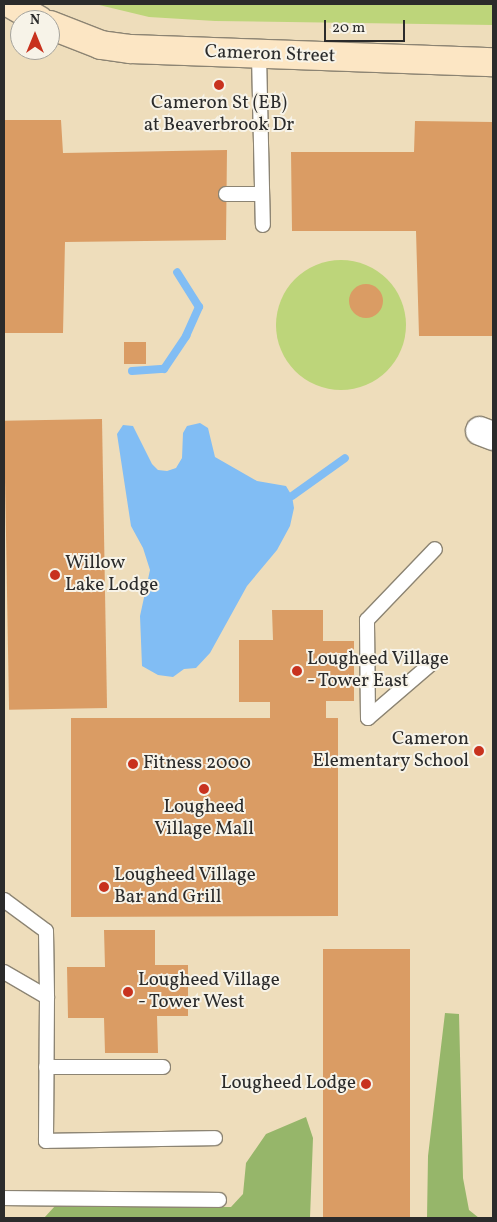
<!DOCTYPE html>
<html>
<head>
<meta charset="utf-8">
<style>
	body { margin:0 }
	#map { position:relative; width:497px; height:1222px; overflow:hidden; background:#edb; font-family:Vollkorn,serif }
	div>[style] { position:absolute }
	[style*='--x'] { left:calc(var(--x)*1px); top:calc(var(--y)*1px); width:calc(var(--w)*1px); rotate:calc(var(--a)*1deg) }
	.green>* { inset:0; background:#bdd57a }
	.round { border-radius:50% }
	.forest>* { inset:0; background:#96b66a }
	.water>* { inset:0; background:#81bdf4 }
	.stream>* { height:8px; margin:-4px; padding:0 4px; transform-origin:4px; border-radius:4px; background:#81bdf4 }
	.building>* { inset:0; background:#da9c64; transform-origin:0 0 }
	.roads { filter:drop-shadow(1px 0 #8c8473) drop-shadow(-1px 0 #8c8473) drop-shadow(0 1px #8c8473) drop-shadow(0 -1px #8c8473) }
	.lane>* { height:14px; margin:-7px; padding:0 7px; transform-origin:7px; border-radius:7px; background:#fff }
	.street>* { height:28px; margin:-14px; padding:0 14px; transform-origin:14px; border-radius:14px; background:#fff }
	.secondary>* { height:28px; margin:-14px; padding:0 14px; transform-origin:14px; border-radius:14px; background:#fce6c4 }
	.dots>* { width:14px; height:14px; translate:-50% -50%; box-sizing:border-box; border:2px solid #f7f3e8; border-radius:50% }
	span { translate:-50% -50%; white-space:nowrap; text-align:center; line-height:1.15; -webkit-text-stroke:4px #f7f3e8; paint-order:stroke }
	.street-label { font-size:19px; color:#2b2b2b }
	.poi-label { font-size:19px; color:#2b2b2b }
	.left { translate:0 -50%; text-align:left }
	.right { translate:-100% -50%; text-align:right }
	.frame { position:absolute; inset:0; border:5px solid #2b2b2b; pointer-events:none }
	.north { position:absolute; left:10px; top:10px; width:50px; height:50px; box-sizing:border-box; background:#f7f3e8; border:1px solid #a5a39c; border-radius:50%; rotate:0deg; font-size:14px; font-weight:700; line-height:20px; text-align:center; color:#2b2b2b }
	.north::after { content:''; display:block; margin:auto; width:18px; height:22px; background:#c8321e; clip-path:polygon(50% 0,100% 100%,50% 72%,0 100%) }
	.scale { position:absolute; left:324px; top:20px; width:81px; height:22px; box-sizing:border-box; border:2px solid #2b2b2b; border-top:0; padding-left:6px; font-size:15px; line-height:18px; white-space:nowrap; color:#2b2b2b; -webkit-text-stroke:4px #f7f3e8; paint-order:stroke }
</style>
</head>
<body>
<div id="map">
	<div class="green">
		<div style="clip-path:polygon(95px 4px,493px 4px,493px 25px,215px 21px,149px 17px)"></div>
		<div class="round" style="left:276px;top:260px;width:130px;height:130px"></div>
	</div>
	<div class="forest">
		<div style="clip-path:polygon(445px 1013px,459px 1014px,463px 1178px,469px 1210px,479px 1218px,427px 1218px,428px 1156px)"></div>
		<div style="clip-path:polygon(306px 1117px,313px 1138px,310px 1218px,44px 1218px,55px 1206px,231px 1207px,243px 1194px,246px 1163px,266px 1134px)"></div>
	</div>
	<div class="water">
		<div style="clip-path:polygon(200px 423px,208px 428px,215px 457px,257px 481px,286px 486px,292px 496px,294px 508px,290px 526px,277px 550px,247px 586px,210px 653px,196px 668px,184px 669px,173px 677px,158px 675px,142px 666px,140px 616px,150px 570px,143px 548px,131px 526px,117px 434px,123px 425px,133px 426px,152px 464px,158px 470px,167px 471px,176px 468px,182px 458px,183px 433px,187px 426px)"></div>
	</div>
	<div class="stream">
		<div style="--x:132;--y:371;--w:32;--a:-4"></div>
		<div style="--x:164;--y:369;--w:40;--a:-56"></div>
		<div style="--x:186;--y:336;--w:32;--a:-66"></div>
		<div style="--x:199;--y:307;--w:41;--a:-122.2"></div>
		<div style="--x:292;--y:496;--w:65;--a:-35.6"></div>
	</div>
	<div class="building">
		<div style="clip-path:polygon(4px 120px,61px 120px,63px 153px,227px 150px,226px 240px,65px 242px,63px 333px,4px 333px)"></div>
		<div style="clip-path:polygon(415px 121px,493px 122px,493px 336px,419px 336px,416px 231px,292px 231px,291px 152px,414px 152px)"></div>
		<div class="round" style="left:349px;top:284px;width:34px;height:34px"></div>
		<div style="left:124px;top:342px;width:22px;height:22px"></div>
		<div style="left:102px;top:419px;width:289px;height:98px;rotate:89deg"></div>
		<div style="clip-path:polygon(272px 610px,323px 610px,323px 641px,354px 641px,354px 701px,326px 701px,326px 718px,338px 718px,338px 916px,71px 917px,71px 718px,270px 718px,270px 702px,239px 702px,239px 640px,273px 640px)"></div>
		<div style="clip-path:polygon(104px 930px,155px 930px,155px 965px,188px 965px,188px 1016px,157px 1016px,158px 1053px,105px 1053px,104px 1018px,68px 1018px,67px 967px,105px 967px)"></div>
		<div style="left:323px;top:949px;width:87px;height:269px"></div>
	</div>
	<div class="roads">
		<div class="lane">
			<div style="--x:259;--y:55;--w:170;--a:88.7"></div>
			<div style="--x:226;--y:194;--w:36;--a:0"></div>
			<div style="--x:368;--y:718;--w:98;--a:-90.6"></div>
			<div style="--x:367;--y:620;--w:98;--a:-46.2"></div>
			<div style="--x:368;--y:718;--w:86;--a:-40.7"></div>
			<div style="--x:4;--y:900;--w:52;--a:36.4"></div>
			<div style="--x:46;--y:931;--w:66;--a:89.1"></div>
			<div style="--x:4;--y:972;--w:50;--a:30.2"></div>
			<div style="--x:47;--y:997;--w:144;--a:90.4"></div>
			<div style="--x:46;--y:1141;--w:169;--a:-1"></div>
			<div style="--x:46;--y:1067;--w:117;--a:0"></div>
			<div style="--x:4;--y:1198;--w:215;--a:0.5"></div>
		</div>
		<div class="street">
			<div style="--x:480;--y:431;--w:14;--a:21"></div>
		</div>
		<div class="secondary">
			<div style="--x:11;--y:4;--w:32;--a:30"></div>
			<div style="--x:50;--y:25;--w:55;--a:21.4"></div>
			<div style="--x:101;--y:45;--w:30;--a:8"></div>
			<div style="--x:131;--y:49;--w:362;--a:2.1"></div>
		</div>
	</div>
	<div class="dots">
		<div style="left:219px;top:85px;background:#c8321e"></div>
		<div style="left:55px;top:575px;background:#c8321e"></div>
		<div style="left:297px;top:671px;background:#c8321e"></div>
		<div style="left:479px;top:751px;background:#c8321e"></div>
		<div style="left:133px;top:764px;background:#c8321e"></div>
		<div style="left:204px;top:789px;background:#c8321e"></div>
		<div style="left:104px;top:887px;background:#c8321e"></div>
		<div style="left:128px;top:992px;background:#c8321e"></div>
		<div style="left:366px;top:1084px;background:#c8321e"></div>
	</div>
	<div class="street-label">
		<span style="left:270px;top:55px;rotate:2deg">Cameron Street</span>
	</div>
	<div class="poi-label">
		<span style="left:219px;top:115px">Cameron St (EB)<br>at Beaverbrook Dr</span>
		<span class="left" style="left:65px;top:575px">Willow<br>Lake Lodge</span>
		<span class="left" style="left:307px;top:671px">Lougheed Village<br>- Tower East</span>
		<span class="right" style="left:469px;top:751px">Cameron<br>Elementary School</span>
		<span class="left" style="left:143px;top:764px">Fitness 2000</span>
		<span style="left:204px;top:819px">Lougheed<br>Village Mall</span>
		<span class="left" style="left:114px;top:887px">Lougheed Village<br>Bar and Grill</span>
		<span class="left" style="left:138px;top:992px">Lougheed Village<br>- Tower West</span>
		<span class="right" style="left:356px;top:1084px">Lougheed Lodge</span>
	</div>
	<div class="frame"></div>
	<div class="north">N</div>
	<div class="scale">20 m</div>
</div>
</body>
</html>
